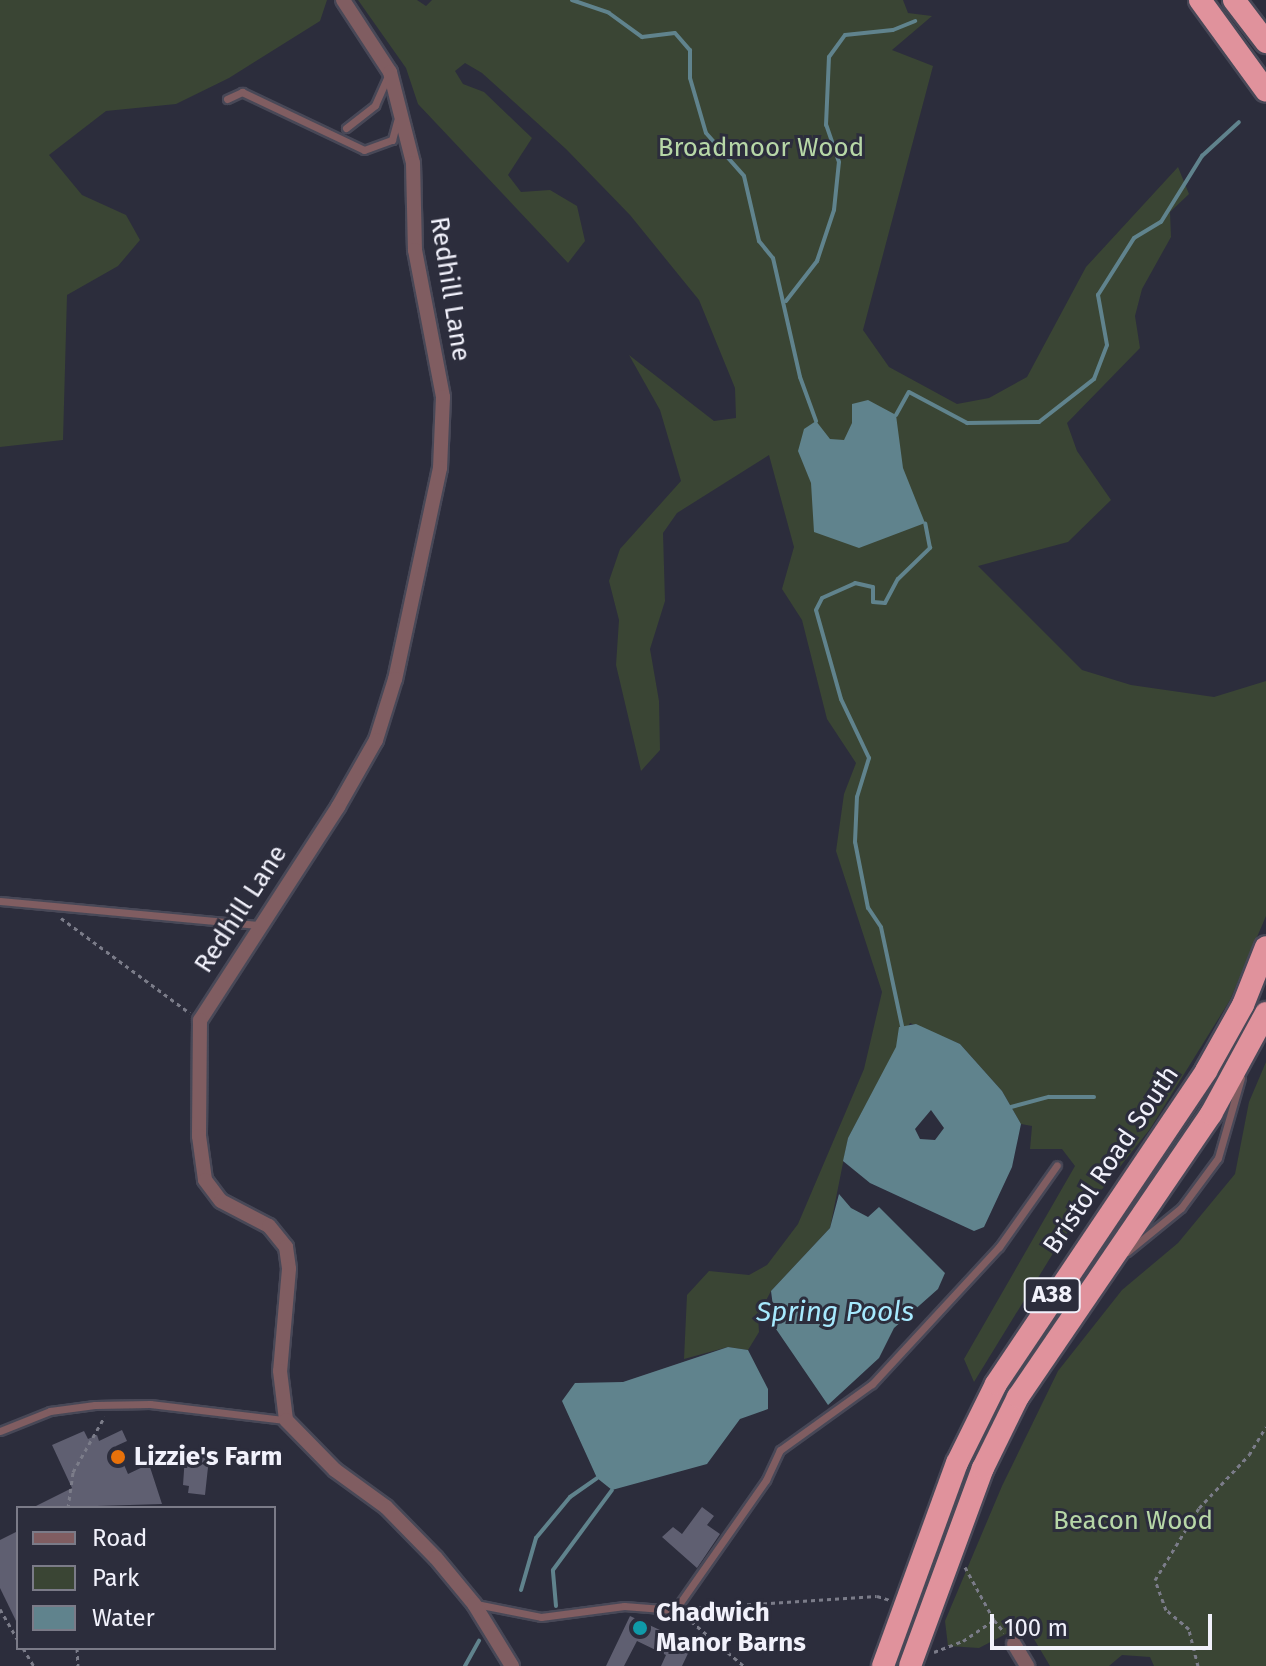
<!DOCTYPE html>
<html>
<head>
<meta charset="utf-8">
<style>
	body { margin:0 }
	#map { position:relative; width:1266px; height:1666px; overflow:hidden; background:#2c2d3c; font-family:"Fira Sans",sans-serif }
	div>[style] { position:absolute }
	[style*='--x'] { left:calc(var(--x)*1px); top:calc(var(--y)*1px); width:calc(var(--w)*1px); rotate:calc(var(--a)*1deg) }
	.green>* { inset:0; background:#3a4534 }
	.water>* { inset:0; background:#60838d }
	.stream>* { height:4px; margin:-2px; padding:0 2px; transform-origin:2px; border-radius:2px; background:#60838d }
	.building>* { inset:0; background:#5f5f71 }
	.path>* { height:3px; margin-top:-1.5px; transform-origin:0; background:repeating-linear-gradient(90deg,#7b7c89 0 4px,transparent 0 8px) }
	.roads { filter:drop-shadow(2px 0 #484857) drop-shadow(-2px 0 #484857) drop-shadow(0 2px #484857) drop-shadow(0 -2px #484857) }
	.service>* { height:7px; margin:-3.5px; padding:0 3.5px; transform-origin:3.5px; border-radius:3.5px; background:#805d61 }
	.minor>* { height:14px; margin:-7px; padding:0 7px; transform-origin:7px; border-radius:7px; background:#805d61 }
	.trunk>* { height:22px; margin:-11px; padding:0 11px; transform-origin:11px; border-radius:11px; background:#e0929c }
	.dots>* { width:22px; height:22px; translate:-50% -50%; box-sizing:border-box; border:4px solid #2c2d3c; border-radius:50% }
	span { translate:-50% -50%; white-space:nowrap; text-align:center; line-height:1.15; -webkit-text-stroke:6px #2c2d3c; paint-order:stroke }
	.shield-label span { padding:2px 6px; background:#2c2d3c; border:2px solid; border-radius:6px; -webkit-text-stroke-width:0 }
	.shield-label { font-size:24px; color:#f1f1fb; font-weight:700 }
	.park-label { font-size:26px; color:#b7d7a7 }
	.street-label { font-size:26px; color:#f1f1fb }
	.poi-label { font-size:26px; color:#f1f1fb; font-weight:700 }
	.left { translate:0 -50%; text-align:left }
	.water-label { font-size:28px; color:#a6e9fe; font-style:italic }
	.legend { position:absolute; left:16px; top:1506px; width:260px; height:144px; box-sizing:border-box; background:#2c2d3c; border:2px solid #7b7b88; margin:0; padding:10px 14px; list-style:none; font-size:24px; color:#f1f1fb }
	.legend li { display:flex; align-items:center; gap:16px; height:40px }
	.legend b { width:40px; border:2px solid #7b7b88 }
	.scale { position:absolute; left:990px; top:1614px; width:222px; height:36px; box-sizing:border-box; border:4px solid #f1f1fb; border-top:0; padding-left:10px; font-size:24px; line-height:28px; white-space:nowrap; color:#f1f1fb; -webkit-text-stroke:6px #2c2d3c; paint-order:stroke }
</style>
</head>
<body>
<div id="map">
	<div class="green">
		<div style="clip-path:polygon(0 0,327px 0,320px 21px,229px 78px,176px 104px,106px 111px,49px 155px,82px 195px,126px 215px,140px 240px,118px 266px,67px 295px,63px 440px,0 447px)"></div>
		<div style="clip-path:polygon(358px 0,417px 0,426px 6px,432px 0,903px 0,908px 13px,932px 16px,892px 50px,933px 66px,863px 330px,889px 367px,957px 404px,989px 398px,1027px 377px,1086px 267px,1178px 167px,1189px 194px,1170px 212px,1171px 237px,1142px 289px,1135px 316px,1140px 348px,1067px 423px,1077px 451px,1111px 500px,1068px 542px,978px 566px,1082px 670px,1131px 685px,1214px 697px,1266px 681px,1266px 916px,1230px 1000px,1150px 1129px,1060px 1242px,974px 1382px,964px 1359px,1075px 1166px,1062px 1149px,1030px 1149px,1032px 1126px,1021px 1124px,1002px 1091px,960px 1044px,910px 1023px,848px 1138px,830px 1228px,771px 1291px,758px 1316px,759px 1332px,748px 1350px,728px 1347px,684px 1359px,687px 1295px,709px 1271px,749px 1275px,767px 1265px,798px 1224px,864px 1069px,882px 992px,836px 851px,844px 794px,856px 763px,827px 719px,802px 620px,782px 589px,794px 547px,769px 455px,677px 513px,663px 533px,665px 601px,650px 649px,659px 701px,660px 750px,641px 771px,616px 665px,619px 620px,609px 581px,620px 549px,681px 481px,660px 410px,629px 355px,714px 421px,736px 418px,735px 388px,699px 300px,630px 215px,566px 149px,482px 73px,465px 63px,455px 71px,463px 84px,484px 92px,532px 138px,508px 175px,521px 192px,550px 190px,577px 206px,585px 241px,568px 263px,418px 104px,406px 68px)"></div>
		<div style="clip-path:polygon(1266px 1062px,1266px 1666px,1154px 1666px,1150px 1657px,1122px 1655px,1109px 1666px,1050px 1666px,1025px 1624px,979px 1648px,948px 1646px,945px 1621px,1002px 1486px,1058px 1371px,1122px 1290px,1178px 1243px,1235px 1174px,1249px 1102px)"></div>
	</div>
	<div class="water">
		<div style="clip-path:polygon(868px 400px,896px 415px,903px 468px,925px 523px,859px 548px,814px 532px,811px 483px,798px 451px,804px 429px,816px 421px,830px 439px,844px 440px,852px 423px,852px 404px)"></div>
		<div style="clip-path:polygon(evenodd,916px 1024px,960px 1044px,1002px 1091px,1021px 1124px,1012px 1167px,984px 1227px,974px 1231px,870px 1183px,843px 1161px,848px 1138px,896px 1047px,899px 1027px,916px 1024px,931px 1110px,944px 1128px,935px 1140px,920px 1139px,915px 1129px,931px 1110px)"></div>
		<div style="clip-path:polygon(839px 1194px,851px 1208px,868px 1217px,879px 1207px,945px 1273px,938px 1289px,894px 1328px,879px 1358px,828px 1405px,776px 1329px,771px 1291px,830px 1228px)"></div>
		<div style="clip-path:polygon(728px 1347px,748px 1350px,768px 1389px,768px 1409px,740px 1419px,707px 1464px,612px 1490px,597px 1478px,562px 1401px,575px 1383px,623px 1382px)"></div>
	</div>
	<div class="stream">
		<div style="--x:572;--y:0;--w:39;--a:19"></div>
		<div style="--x:609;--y:13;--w:41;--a:36"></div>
		<div style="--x:642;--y:37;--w:33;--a:-7"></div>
		<div style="--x:675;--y:33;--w:23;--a:49"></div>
		<div style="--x:690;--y:50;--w:28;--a:90"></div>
		<div style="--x:690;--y:78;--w:57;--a:73.8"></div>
		<div style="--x:706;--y:133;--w:57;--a:48.5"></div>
		<div style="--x:744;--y:176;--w:67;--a:77"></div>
		<div style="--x:759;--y:241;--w:22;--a:51"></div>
		<div style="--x:773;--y:258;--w:122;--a:77.2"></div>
		<div style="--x:800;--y:377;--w:47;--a:70"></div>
		<div style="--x:786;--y:301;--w:51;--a:-52.2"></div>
		<div style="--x:817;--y:261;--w:54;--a:-71.6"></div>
		<div style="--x:834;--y:210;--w:48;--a:-84.1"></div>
		<div style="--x:839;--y:162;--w:39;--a:-109"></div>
		<div style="--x:826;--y:125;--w:68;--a:-87.5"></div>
		<div style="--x:829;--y:57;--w:27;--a:-54"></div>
		<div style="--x:845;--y:35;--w:48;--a:-5.9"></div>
		<div style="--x:893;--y:30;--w:24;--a:-22"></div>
		<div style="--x:896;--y:415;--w:26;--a:-61"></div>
		<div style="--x:909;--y:392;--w:66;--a:28.1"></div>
		<div style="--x:967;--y:423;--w:72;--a:-0.8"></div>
		<div style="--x:1039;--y:422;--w:70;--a:-38"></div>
		<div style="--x:1094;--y:379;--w:36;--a:-69"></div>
		<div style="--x:1107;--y:345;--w:51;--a:-100.2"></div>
		<div style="--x:1098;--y:295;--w:67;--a:-57.7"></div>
		<div style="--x:1134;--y:238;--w:31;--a:-31"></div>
		<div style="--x:1161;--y:222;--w:78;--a:-58.2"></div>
		<div style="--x:1202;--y:156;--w:50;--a:-42.6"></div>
		<div style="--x:902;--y:1026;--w:101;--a:-102"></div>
		<div style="--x:881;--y:927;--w:23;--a:-124"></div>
		<div style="--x:868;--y:908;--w:67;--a:-101.1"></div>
		<div style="--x:855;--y:842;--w:45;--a:-87.5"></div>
		<div style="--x:857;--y:797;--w:41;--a:-72.9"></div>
		<div style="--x:869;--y:758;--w:65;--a:-115.4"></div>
		<div style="--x:841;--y:699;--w:92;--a:-105.7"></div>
		<div style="--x:816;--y:610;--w:13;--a:-63"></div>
		<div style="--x:822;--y:598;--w:36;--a:-24"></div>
		<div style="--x:855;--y:583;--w:18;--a:13"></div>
		<div style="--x:873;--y:587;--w:15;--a:90"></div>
		<div style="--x:873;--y:602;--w:12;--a:5"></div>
		<div style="--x:885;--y:603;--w:27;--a:-62"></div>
		<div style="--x:898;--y:579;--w:45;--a:-44.1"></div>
		<div style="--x:930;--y:548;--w:25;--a:-101"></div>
		<div style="--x:1011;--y:1107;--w:39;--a:-15"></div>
		<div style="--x:1049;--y:1097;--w:45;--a:0"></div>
		<div style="--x:521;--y:1590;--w:54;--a:-73.9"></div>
		<div style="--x:536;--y:1538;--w:53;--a:-50.3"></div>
		<div style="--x:570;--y:1497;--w:33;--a:-35"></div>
		<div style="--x:556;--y:1606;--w:36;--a:-95"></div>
		<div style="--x:553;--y:1570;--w:99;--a:-53.6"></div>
		<div style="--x:465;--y:1666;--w:29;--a:-61"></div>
	</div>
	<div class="building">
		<div style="clip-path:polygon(122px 1430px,127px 1441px,116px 1446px,128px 1474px,149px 1464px,162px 1504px,32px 1508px,72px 1488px,52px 1445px,84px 1431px,88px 1439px,97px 1435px,99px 1441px)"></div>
		<div style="clip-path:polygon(185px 1456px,209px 1458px,205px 1495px,188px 1493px,189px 1486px,183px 1485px)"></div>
		<div style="clip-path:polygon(702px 1507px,714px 1516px,707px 1525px,720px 1534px,697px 1568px,662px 1537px,673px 1527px,682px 1534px)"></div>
		<div style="clip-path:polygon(18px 1531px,18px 1625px,0 1588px,0 1540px)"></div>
		<div style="clip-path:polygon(630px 1616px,692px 1645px,682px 1666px,661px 1666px,666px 1655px,637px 1641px,624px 1666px,606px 1666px)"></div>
	</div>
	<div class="path">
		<div style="--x:61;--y:918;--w:160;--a:36.4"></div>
		<div style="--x:68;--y:1508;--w:36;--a:-82"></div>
		<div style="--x:73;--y:1472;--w:64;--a:-60.3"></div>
		<div style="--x:965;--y:1567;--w:60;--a:61.3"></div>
		<div style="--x:691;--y:1608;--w:186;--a:-3.7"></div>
		<div style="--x:877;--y:1596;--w:14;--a:17"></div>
		<div style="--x:0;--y:1609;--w:36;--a:60"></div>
		<div style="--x:685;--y:1616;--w:77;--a:40.3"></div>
		<div style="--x:23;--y:1648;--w:21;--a:59"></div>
		<div style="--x:77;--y:1648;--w:18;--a:87"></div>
		<div style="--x:934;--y:1652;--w:31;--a:-21"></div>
		<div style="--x:963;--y:1641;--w:37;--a:-34"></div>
		<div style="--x:994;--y:1620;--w:16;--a:50"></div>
		<div style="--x:1198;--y:1666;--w:38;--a:-104"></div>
		<div style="--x:1189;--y:1629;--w:30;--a:-140"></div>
		<div style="--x:1166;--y:1610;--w:32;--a:-110"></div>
		<div style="--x:1155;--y:1580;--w:84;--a:-58.6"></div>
		<div style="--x:1199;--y:1508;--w:73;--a:-46.7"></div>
		<div style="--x:1249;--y:1455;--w:33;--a:-59"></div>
	</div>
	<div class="roads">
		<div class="service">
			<div style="--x:227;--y:99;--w:17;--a:-25"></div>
			<div style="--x:242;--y:92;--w:135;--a:25.4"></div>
			<div style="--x:364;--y:150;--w:30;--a:-20"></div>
			<div style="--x:392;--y:140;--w:20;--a:-75"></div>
			<div style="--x:346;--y:128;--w:37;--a:-38"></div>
			<div style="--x:375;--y:105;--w:34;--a:-66"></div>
			<div style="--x:0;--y:901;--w:258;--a:5.3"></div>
			<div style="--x:1127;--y:1252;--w:70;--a:-39.2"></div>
			<div style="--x:1181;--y:1208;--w:62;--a:-53.5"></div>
			<div style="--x:1218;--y:1158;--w:83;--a:-74"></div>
			<div style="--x:0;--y:1431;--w:54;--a:-21.8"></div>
			<div style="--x:50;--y:1411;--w:45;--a:-7.6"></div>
			<div style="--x:95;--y:1405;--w:55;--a:-1"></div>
			<div style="--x:150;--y:1404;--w:136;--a:6.8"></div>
			<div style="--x:476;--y:1604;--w:66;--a:11.3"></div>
			<div style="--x:541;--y:1617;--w:84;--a:-7.5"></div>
			<div style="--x:624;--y:1606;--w:51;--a:4.5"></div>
			<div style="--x:675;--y:1610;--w:159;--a:-55"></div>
			<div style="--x:766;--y:1480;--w:33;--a:-65"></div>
			<div style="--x:780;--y:1450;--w:113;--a:-35.7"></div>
			<div style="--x:872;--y:1384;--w:187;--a:-47.2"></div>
			<div style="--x:999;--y:1247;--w:100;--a:-54.7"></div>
		</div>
		<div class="minor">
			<div style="--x:343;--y:0;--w:86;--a:56.9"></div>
			<div style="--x:390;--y:72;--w:94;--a:75.8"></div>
			<div style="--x:413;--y:163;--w:87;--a:88.7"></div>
			<div style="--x:415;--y:250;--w:150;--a:79.2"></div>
			<div style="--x:443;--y:397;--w:71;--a:92.4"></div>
			<div style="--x:440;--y:468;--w:216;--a:102"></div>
			<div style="--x:395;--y:679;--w:64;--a:107.3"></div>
			<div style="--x:376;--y:740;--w:77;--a:119.6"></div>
			<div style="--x:338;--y:807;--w:254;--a:122.9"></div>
			<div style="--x:200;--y:1020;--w:116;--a:90.5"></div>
			<div style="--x:199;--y:1136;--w:44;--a:82.2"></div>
			<div style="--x:205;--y:1180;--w:26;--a:53"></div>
			<div style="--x:221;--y:1201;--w:54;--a:27.5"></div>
			<div style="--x:269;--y:1226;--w:27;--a:51"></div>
			<div style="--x:286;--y:1247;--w:22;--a:82"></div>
			<div style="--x:289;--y:1269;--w:102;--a:95"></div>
			<div style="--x:280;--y:1371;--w:49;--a:83"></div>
			<div style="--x:286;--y:1420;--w:70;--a:45.6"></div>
			<div style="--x:335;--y:1470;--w:63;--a:36"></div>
			<div style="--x:386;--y:1507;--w:71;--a:45.6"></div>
			<div style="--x:436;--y:1558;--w:60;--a:50.4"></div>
			<div style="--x:474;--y:1604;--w:73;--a:58.5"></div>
			<div style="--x:1014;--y:1644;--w:26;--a:59"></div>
		</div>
		<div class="trunk">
			<div style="--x:1200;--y:0;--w:112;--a:54"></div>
			<div style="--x:1234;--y:0;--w:53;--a:52.7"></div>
			<div style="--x:883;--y:1666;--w:216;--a:-70"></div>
			<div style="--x:957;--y:1463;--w:88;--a:-63.7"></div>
			<div style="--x:996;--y:1384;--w:377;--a:-56.1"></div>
			<div style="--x:1206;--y:1071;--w:76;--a:-60.7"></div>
			<div style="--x:1243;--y:1005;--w:62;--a:-68.4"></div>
			<div style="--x:910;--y:1666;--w:211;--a:-69.8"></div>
			<div style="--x:983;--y:1468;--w:79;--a:-63.8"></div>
			<div style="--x:1018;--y:1397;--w:343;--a:-55.7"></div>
			<div style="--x:1211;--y:1114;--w:115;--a:-61.4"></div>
		</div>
	</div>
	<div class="dots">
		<div style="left:118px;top:1457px;background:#e8710a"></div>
		<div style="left:640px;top:1628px;background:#0f9aa8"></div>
	</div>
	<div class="shield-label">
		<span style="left:1052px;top:1295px">A38</span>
	</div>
	<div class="park-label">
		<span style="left:761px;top:148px">Broadmoor Wood</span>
		<span style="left:1133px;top:1521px">Beacon Wood</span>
	</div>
	<div class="street-label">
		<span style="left:450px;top:289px;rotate:81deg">Redhill Lane</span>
		<span style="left:241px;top:909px;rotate:-57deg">Redhill Lane</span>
		<span style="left:1111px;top:1160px;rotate:-56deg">Bristol Road South</span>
	</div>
	<div class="poi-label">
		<span class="left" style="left:134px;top:1457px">Lizzie's Farm</span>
		<span class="left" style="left:656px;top:1628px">Chadwich<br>Manor Barns</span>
	</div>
	<div class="water-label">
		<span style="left:835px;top:1312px">Spring Pools</span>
	</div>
	<ul class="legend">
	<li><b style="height:10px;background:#805d61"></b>Road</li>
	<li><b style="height:22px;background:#3a4534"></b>Park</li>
	<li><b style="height:22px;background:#60838d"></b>Water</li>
	</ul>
	<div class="scale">100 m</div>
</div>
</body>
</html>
